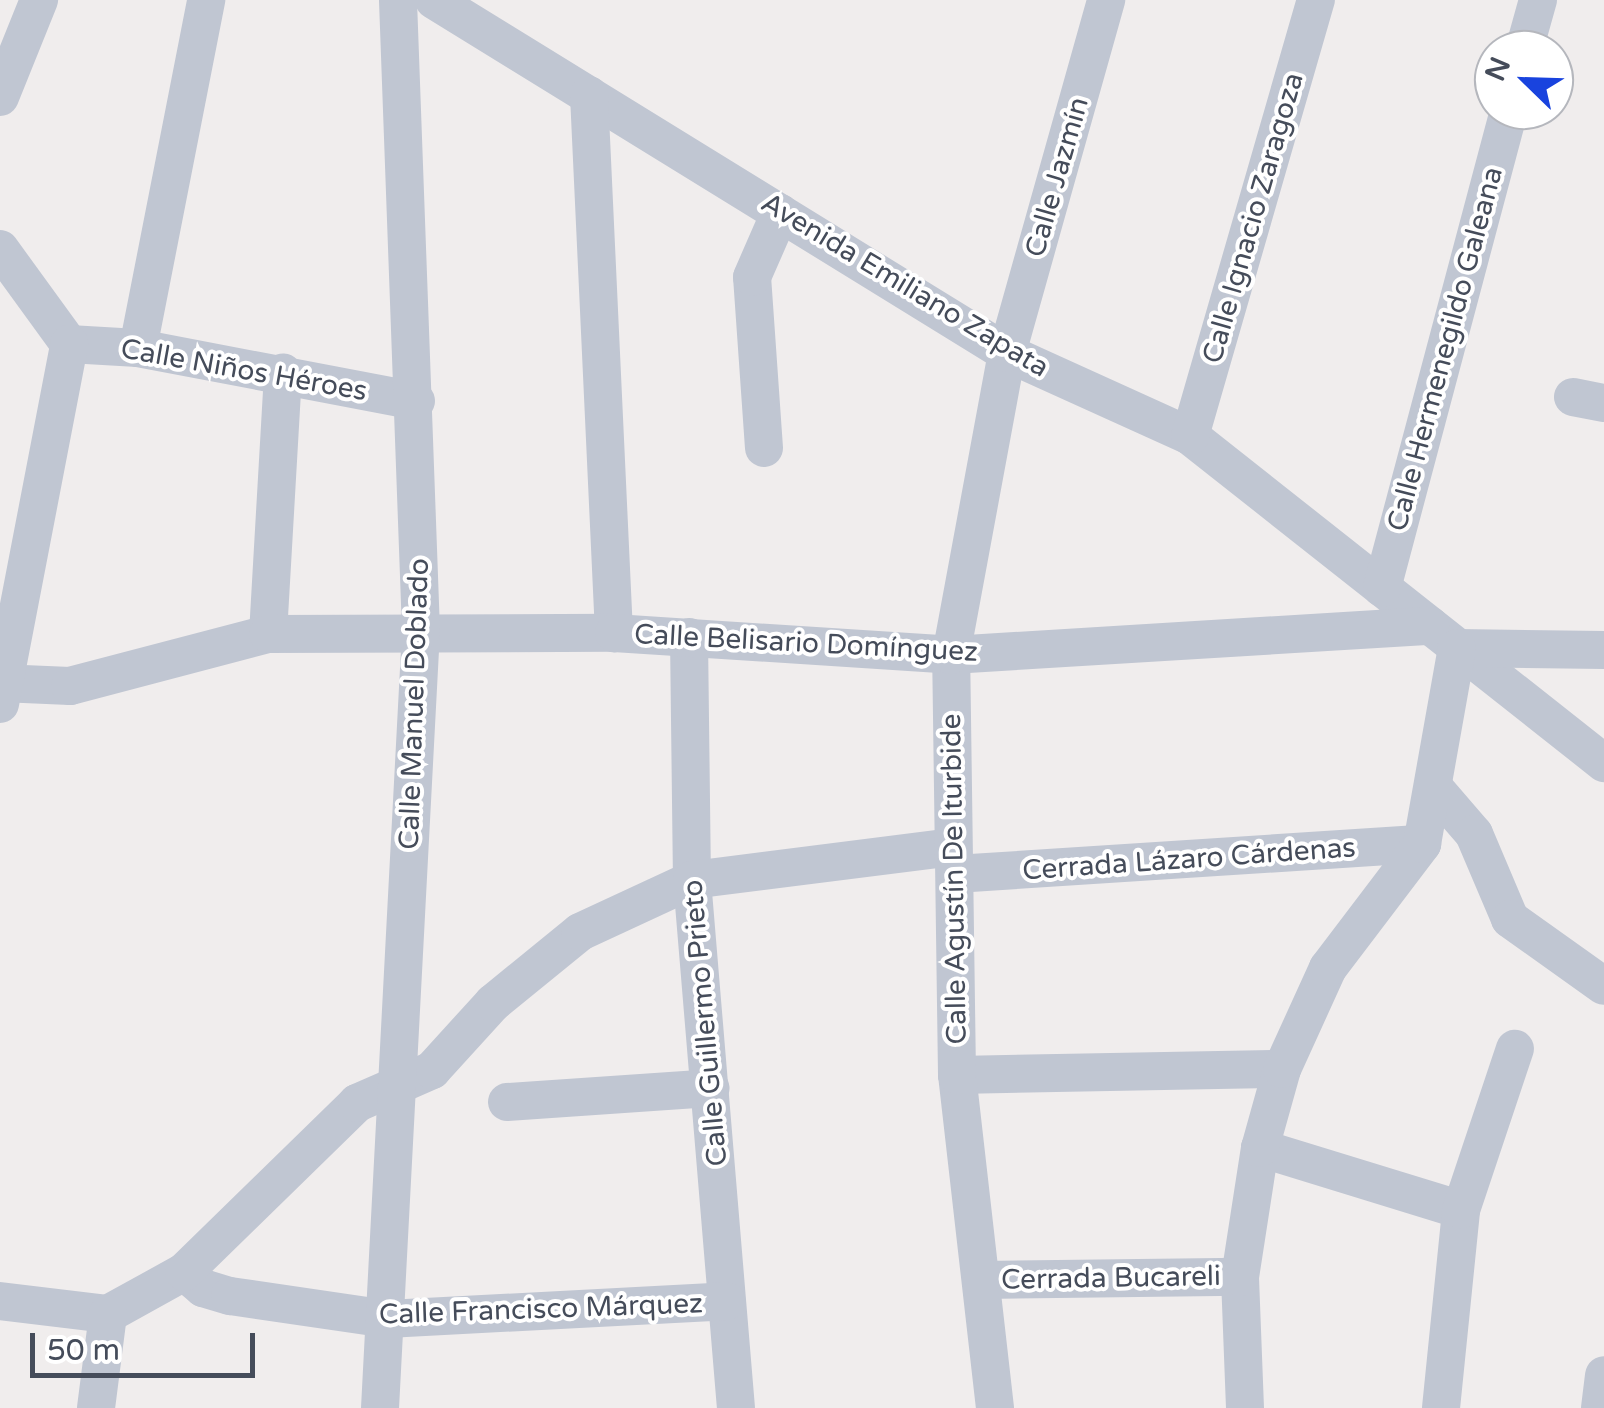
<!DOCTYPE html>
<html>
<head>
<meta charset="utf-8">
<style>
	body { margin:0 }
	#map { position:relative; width:1604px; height:1408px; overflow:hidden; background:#f0eded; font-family:"Varela Round",sans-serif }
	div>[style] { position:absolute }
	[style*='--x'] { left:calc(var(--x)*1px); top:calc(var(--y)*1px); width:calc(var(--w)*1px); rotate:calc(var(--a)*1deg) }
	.minor>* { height:38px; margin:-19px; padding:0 19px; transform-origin:19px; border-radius:19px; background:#c0c6d2 }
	span { translate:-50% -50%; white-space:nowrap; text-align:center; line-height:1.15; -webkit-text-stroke:8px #fff; paint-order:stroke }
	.street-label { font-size:28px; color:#454c5a }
	.north { position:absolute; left:1474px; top:30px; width:100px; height:100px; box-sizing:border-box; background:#fff; border:2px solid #b5b7bd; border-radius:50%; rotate:293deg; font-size:28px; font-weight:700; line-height:40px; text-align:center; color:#454c5a }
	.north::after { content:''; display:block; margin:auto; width:35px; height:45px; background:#1943de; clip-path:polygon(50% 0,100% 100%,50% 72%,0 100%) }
	.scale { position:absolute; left:30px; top:1333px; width:225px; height:45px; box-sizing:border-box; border:5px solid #454c5a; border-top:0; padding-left:12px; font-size:30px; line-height:35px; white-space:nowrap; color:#454c5a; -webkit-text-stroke:8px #fff; paint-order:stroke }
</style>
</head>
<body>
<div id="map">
	<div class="minor">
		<div style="--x:434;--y:0;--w:673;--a:31.64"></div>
		<div style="--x:1007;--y:353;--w:201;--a:24.4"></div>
		<div style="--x:1190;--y:436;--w:528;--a:38.3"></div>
		<div style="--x:1524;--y:50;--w:52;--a:-74.4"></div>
		<div style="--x:589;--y:95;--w:539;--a:87.34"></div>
		<div style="--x:0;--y:97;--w:105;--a:-68.1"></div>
		<div style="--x:0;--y:249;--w:117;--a:54"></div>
		<div style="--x:69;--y:344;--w:69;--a:3.3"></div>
		<div style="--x:138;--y:348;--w:283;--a:10.8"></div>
		<div style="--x:138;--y:348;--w:355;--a:-78.9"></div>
		<div style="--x:1573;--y:397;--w:32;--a:11"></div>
		<div style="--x:1190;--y:436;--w:454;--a:-73.9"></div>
		<div style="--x:764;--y:448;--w:171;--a:-94"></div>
		<div style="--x:752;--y:277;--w:70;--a:-66.4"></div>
		<div style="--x:1382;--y:588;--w:495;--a:-75.1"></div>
		<div style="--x:268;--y:634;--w:262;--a:-86.7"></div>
		<div style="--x:689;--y:637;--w:243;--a:89.3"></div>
		<div style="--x:692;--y:880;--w:530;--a:85.24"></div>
		<div style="--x:1457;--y:648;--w:147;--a:0.8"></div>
		<div style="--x:0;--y:683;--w:70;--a:2.5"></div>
		<div style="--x:70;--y:686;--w:205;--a:-14.7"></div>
		<div style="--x:268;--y:634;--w:346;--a:-0.2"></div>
		<div style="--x:614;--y:633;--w:338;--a:3.7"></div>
		<div style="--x:951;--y:655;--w:480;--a:-3.5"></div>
		<div style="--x:0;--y:704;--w:367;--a:-79.1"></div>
		<div style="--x:1436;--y:790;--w:58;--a:49.2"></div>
		<div style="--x:1474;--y:834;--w:92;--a:67"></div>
		<div style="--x:1510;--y:919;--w:115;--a:35.5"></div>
		<div style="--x:955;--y:874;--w:468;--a:-3.7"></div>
		<div style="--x:957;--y:1075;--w:325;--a:-1.1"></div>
		<div style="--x:507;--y:1102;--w:204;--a:-3.9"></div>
		<div style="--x:1260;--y:1148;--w:210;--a:17.1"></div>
		<div style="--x:184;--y:1272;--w:25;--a:40"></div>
		<div style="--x:203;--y:1288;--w:28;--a:17"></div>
		<div style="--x:230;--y:1296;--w:159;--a:8.3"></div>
		<div style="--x:387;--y:1319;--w:340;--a:-3"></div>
		<div style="--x:982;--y:1280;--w:258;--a:-0.7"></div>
		<div style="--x:0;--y:1301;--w:109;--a:6.9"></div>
		<div style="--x:108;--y:1314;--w:87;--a:-28.9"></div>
		<div style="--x:184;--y:1272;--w:242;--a:-44.3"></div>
		<div style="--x:357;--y:1103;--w:82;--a:-23.7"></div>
		<div style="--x:432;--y:1070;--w:91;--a:-47.7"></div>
		<div style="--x:493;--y:1003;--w:112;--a:-39.2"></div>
		<div style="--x:580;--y:932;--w:123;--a:-24.9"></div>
		<div style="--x:692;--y:880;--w:262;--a:-7.2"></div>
		<div style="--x:96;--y:1408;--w:95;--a:-82.7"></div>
		<div style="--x:380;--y:1408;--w:778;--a:-86.98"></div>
		<div style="--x:421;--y:631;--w:631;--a:-92.09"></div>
		<div style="--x:995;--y:1408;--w:335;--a:-96.5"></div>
		<div style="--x:957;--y:1075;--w:420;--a:-90.8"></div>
		<div style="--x:951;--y:655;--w:307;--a:-79.5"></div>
		<div style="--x:1007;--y:353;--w:367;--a:-74.3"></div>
		<div style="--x:1245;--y:1408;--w:131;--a:-92.2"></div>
		<div style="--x:1240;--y:1277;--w:131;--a:-81.2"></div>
		<div style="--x:1260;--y:1148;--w:82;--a:-74.4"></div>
		<div style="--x:1282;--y:1069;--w:111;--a:-65.5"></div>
		<div style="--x:1328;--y:968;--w:156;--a:-52.8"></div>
		<div style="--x:1422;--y:844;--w:199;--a:-79.9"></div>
		<div style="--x:1441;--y:1408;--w:199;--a:-84.2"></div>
		<div style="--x:1461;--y:1210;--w:170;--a:-71.5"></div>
		<div style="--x:1600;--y:1408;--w:33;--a:-83"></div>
	</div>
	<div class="street-label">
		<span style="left:1057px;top:177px;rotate:-74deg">Calle Jazmín</span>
		<span style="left:1253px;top:218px;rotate:-74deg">Calle Ignacio Zaragoza</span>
		<span style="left:905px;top:285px;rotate:31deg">Avenida Emiliano Zapata</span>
		<span style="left:1445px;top:349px;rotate:-75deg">Calle Hermenegildo Galeana</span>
		<span style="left:244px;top:370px;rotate:10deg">Calle Niños Héroes</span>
		<span style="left:806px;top:643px;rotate:3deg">Calle Belisario Domínguez</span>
		<span style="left:414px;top:704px;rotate:-88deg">Calle Manuel Doblado</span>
		<span style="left:1189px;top:859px;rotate:-4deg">Cerrada Lázaro Cárdenas</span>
		<span style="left:954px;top:879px;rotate:-91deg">Calle Agustín De Iturbide</span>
		<span style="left:705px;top:1023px;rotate:-95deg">Calle Guillermo Prieto</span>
		<span style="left:1111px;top:1278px;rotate:-1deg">Cerrada Bucareli</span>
		<span style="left:541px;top:1309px;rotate:-2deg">Calle Francisco Márquez</span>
	</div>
	<div class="north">N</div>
	<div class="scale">50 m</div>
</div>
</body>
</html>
